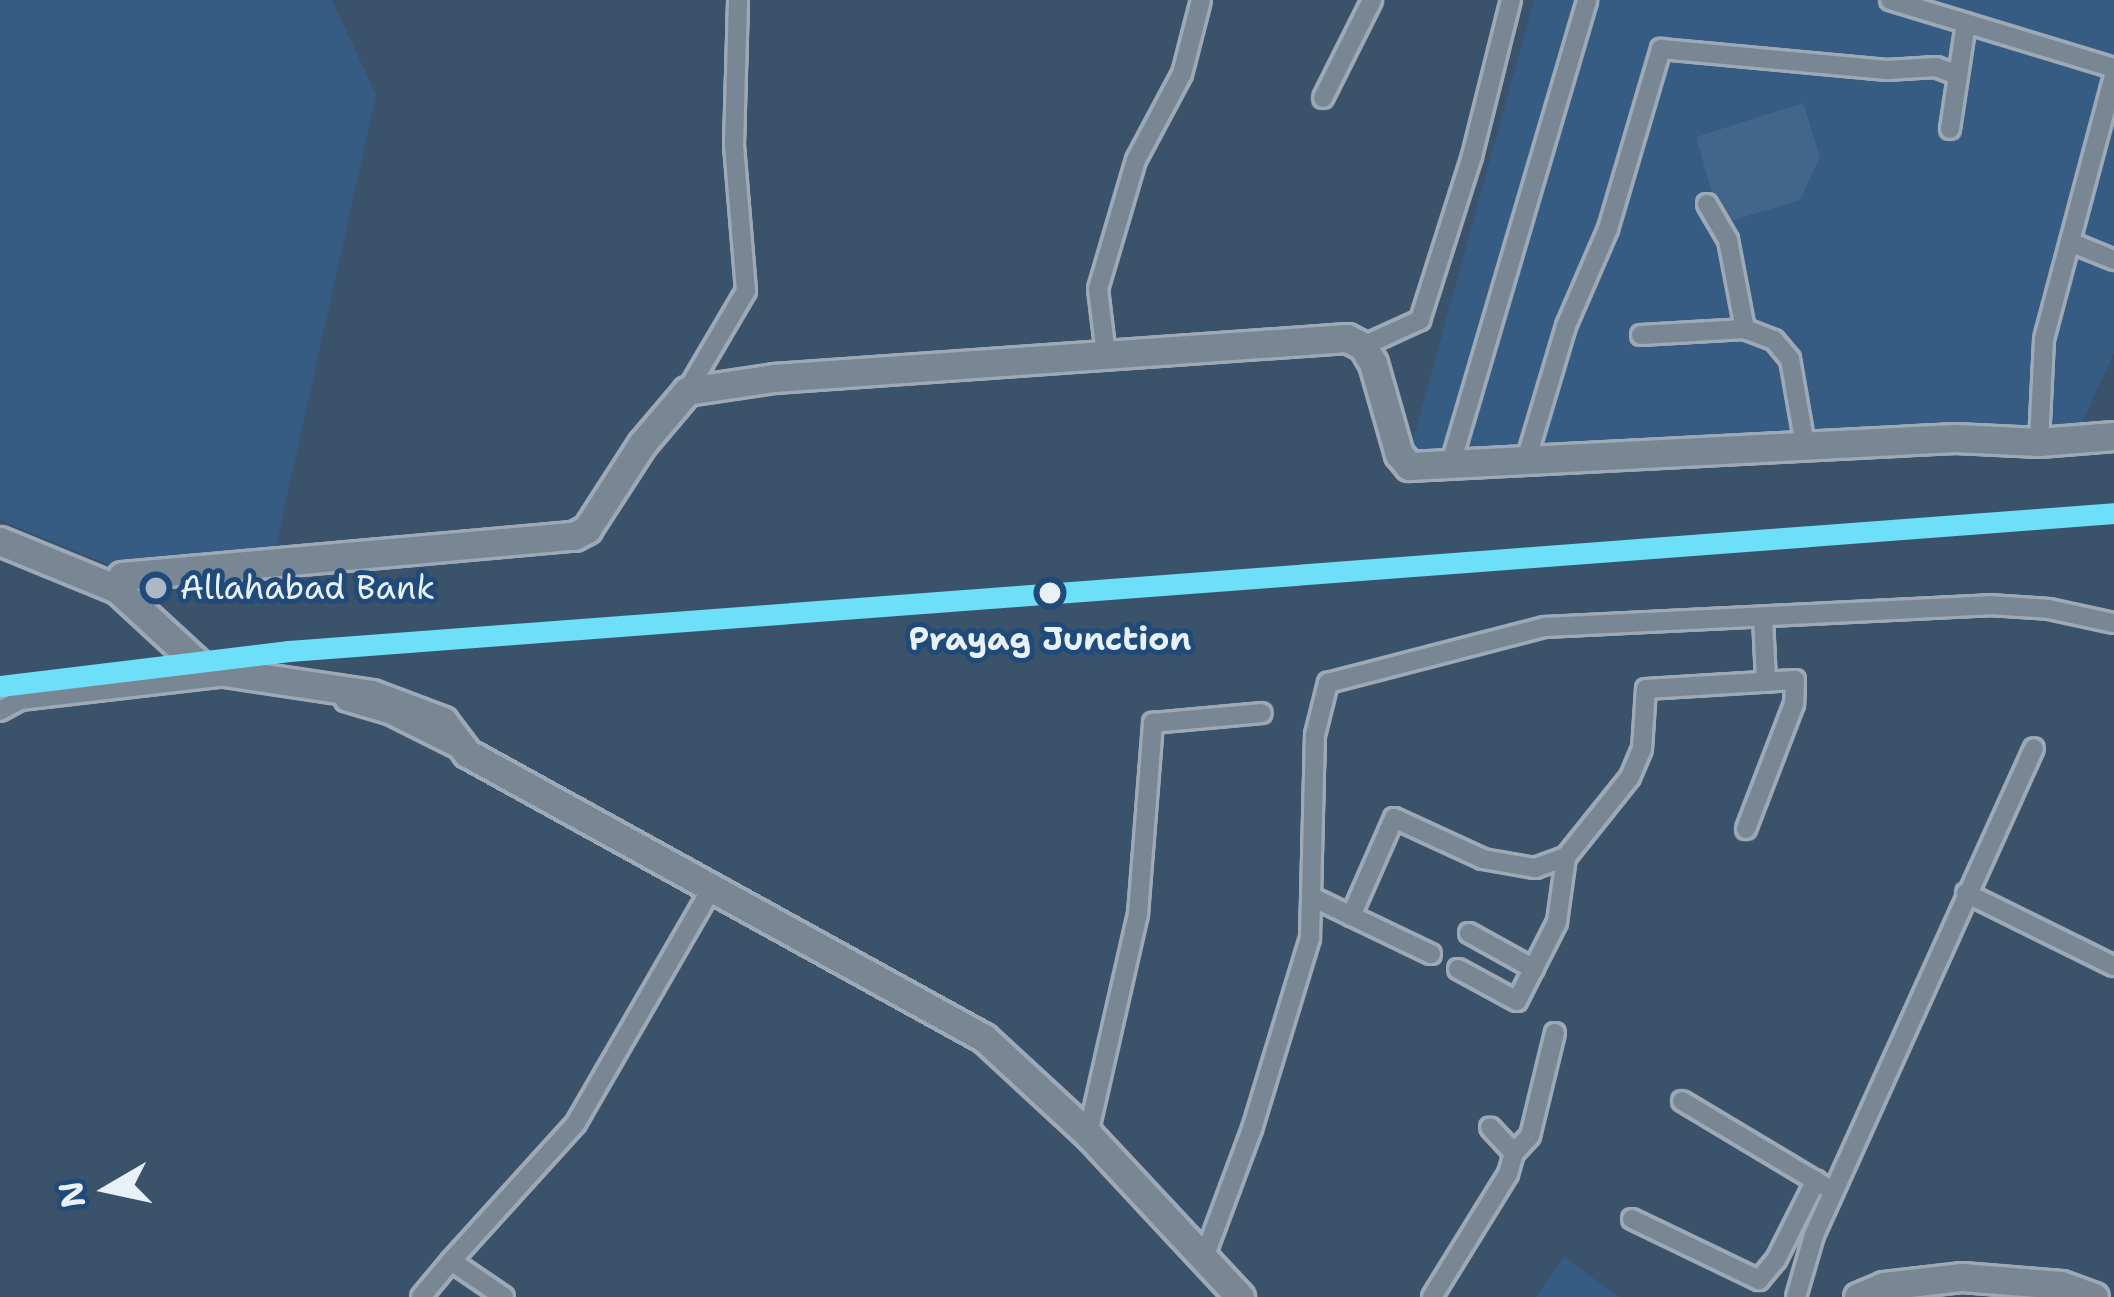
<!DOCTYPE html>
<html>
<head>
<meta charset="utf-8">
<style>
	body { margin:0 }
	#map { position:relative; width:2114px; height:1297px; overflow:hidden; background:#3b526b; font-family:"Shantell Sans",sans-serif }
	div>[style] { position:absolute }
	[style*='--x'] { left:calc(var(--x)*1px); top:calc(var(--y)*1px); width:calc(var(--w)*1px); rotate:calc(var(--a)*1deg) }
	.built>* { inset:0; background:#365c84 }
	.green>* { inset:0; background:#42658c }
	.roads { filter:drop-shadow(3px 0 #9da9b6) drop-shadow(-3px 0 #9da9b6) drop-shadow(0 3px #9da9b6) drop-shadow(0 -3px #9da9b6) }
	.street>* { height:18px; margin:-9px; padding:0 9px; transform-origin:9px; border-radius:9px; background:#798694 }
	.secondary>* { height:27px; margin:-13.5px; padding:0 13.5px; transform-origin:13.5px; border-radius:13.5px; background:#798694 }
	.rail-1>* { height:21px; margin:-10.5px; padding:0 10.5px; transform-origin:10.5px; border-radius:10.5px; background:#6ddff8 }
	.dots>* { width:33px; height:33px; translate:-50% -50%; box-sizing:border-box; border:6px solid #1f4a7a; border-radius:50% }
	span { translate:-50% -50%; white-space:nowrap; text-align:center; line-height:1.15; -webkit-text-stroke:10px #1f4a7a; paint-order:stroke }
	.poi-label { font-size:33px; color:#e8f1f8 }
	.left { translate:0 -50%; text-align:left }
	.stop-label { font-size:33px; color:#e8f1f8; font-weight:700 }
	.north { position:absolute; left:48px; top:1129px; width:120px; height:120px; -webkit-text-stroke:9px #1f4a7a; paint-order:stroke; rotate:261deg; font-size:33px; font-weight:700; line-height:48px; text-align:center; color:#e8f1f8 }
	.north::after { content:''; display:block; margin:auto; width:42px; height:54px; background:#e8f1f8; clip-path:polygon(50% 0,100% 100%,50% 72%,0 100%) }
</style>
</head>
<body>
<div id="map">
	<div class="built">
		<div style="clip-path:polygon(0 0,332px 0,376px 95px,270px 572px,147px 580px,0 520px)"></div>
		<div style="clip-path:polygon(1534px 0,2114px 0,2114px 353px,2081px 425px,1434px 467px,1408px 459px)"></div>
		<div style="clip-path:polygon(1564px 1257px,1619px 1297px,1536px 1297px)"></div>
	</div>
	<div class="green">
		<div style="clip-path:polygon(1803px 103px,1820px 157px,1800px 200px,1721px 224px,1696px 137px)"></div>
	</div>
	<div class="roads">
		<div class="street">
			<div style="--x:1890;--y:0;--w:234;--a:16.9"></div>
			<div style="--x:1323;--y:98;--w:110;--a:-63.4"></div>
			<div style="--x:1950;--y:129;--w:107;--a:-81.4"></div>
			<div style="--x:1707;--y:204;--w:42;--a:59.7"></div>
			<div style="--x:1728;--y:240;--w:91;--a:79.2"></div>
			<div style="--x:2070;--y:242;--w:48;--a:22.2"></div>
			<div style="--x:1641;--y:335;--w:104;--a:-3.3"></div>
			<div style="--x:1745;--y:329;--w:31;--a:21"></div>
			<div style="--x:1774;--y:340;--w:25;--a:50"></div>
			<div style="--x:1790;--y:359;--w:87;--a:80.1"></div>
			<div style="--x:1363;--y:346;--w:63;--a:-24.5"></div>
			<div style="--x:1420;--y:320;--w:172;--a:-72.4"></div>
			<div style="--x:1472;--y:156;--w:161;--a:-76"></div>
			<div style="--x:1106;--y:355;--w:66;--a:-96.9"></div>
			<div style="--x:1098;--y:289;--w:134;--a:-73.6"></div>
			<div style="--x:1136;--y:160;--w:98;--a:-61.9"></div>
			<div style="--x:1182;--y:74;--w:76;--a:-75.6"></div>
			<div style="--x:687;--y:391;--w:116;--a:-59.5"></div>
			<div style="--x:746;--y:291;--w:146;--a:-94.7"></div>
			<div style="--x:734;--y:145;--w:145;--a:-88.4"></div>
			<div style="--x:2039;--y:442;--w:103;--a:-87.2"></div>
			<div style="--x:2044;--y:339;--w:273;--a:-75.1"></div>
			<div style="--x:1527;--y:457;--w:137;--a:-73.4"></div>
			<div style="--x:1566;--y:326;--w:106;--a:-66.6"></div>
			<div style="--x:1608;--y:229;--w:188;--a:-73.6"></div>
			<div style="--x:1661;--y:49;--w:227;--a:5.3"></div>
			<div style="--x:1887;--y:70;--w:49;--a:-3.5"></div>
			<div style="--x:1936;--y:67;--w:22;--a:21"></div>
			<div style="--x:1451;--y:463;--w:483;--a:-73.6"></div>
			<div style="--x:1763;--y:618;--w:64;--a:87.3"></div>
			<div style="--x:345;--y:701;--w:46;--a:16.5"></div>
			<div style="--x:389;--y:714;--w:76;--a:26.6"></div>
			<div style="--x:0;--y:711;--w:23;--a:-29"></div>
			<div style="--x:20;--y:700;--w:199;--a:-6.6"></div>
			<div style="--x:1966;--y:893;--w:165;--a:26.3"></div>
			<div style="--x:1312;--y:897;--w:132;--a:25.6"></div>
			<div style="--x:1351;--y:916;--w:107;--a:-66.3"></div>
			<div style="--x:1394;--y:818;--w:98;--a:24.7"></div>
			<div style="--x:1483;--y:859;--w:53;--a:9.8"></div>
			<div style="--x:1535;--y:868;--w:33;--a:-20"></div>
			<div style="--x:1566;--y:857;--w:102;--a:-51.3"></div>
			<div style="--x:1630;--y:777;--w:30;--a:-67"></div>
			<div style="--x:1642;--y:749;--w:60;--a:-86.2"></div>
			<div style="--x:1646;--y:689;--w:149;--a:-3.5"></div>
			<div style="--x:1795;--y:680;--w:24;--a:92"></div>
			<div style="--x:1794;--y:704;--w:134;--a:111"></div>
			<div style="--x:1469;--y:933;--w:74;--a:29"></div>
			<div style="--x:1458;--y:969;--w:67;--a:28.5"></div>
			<div style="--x:1517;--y:1001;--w:89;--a:-63.1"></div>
			<div style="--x:1557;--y:922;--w:66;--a:-82.1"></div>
			<div style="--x:1682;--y:1101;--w:165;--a:30.9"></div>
			<div style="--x:1088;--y:1134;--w:226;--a:-77.2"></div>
			<div style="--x:1138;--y:914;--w:192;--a:-85.5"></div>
			<div style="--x:1153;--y:723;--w:109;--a:-5.2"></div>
			<div style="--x:1514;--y:1153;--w:23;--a:-47"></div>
			<div style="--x:1530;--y:1136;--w:106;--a:-76.4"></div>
			<div style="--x:1632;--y:1219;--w:141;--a:25.7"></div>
			<div style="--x:1759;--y:1280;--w:26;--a:-50"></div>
			<div style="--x:1776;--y:1260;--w:89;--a:-63.4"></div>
			<div style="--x:1204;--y:1258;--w:138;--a:-69.6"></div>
			<div style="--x:1252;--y:1129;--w:200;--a:-73.1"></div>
			<div style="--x:1310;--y:938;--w:203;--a:-88.6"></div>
			<div style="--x:1315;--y:735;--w:54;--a:-76"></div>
			<div style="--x:1328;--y:683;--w:224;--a:-14.5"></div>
			<div style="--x:1545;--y:627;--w:445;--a:-2.8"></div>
			<div style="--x:1989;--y:605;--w:60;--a:3.8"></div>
			<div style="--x:2049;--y:609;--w:66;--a:12.2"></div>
			<div style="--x:421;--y:1297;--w:47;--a:-50.2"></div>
			<div style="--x:504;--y:1297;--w:64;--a:-145.8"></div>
			<div style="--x:451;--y:1261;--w:186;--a:-47.8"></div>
			<div style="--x:576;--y:1123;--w:270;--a:-60"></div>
			<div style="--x:1432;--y:1297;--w:145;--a:-58.3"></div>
			<div style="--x:1508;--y:1174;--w:22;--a:-74"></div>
			<div style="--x:1514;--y:1153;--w:35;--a:-133"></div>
			<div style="--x:1796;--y:1297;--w:65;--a:-73.8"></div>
			<div style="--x:1814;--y:1235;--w:534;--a:-65.69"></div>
		</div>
		<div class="secondary">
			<div style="--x:0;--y:541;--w:126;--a:22.3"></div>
			<div style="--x:117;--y:589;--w:118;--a:42.6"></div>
			<div style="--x:204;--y:669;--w:170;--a:8.5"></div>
			<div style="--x:372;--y:694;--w:76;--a:20.8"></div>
			<div style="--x:443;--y:721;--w:40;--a:53"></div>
			<div style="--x:467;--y:753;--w:590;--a:28.87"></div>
			<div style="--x:984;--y:1038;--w:142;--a:42.7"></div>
			<div style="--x:1088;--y:1134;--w:223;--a:47"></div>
			<div style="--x:122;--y:576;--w:454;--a:-5.1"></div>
			<div style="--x:574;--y:536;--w:15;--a:-28"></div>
			<div style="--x:587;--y:529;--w:101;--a:-57.1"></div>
			<div style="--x:642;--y:444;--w:70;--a:-49.7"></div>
			<div style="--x:687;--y:391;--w:88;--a:-8.5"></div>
			<div style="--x:774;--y:378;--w:574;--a:-3.99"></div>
			<div style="--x:1347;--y:338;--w:18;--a:27"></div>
			<div style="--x:1363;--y:346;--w:20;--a:60"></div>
			<div style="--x:1373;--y:363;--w:95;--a:74.1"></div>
			<div style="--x:1399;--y:454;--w:16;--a:50"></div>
			<div style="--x:1409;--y:466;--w:547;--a:-2.94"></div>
			<div style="--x:1955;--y:438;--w:84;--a:2.7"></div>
			<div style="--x:2039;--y:442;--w:75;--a:-4.6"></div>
			<div style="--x:1858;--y:1297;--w:28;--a:-23"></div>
			<div style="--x:1884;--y:1286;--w:79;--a:-6.6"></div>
			<div style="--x:1962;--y:1277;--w:99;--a:4.6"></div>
			<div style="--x:2061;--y:1285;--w:35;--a:20"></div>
		</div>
	</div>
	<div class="rail-1">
		<div style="--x:0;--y:686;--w:291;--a:-6.9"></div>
		<div style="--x:289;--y:651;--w:1830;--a:-4.32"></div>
	</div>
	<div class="dots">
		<div style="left:156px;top:588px;background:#abb9c7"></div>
		<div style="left:1050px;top:593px;background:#e8f1f8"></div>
	</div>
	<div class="poi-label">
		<span class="left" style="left:180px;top:588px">Allahabad Bank</span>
	</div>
	<div class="stop-label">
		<span style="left:1050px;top:639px">Prayag Junction</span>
	</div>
	<div class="north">N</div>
</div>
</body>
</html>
